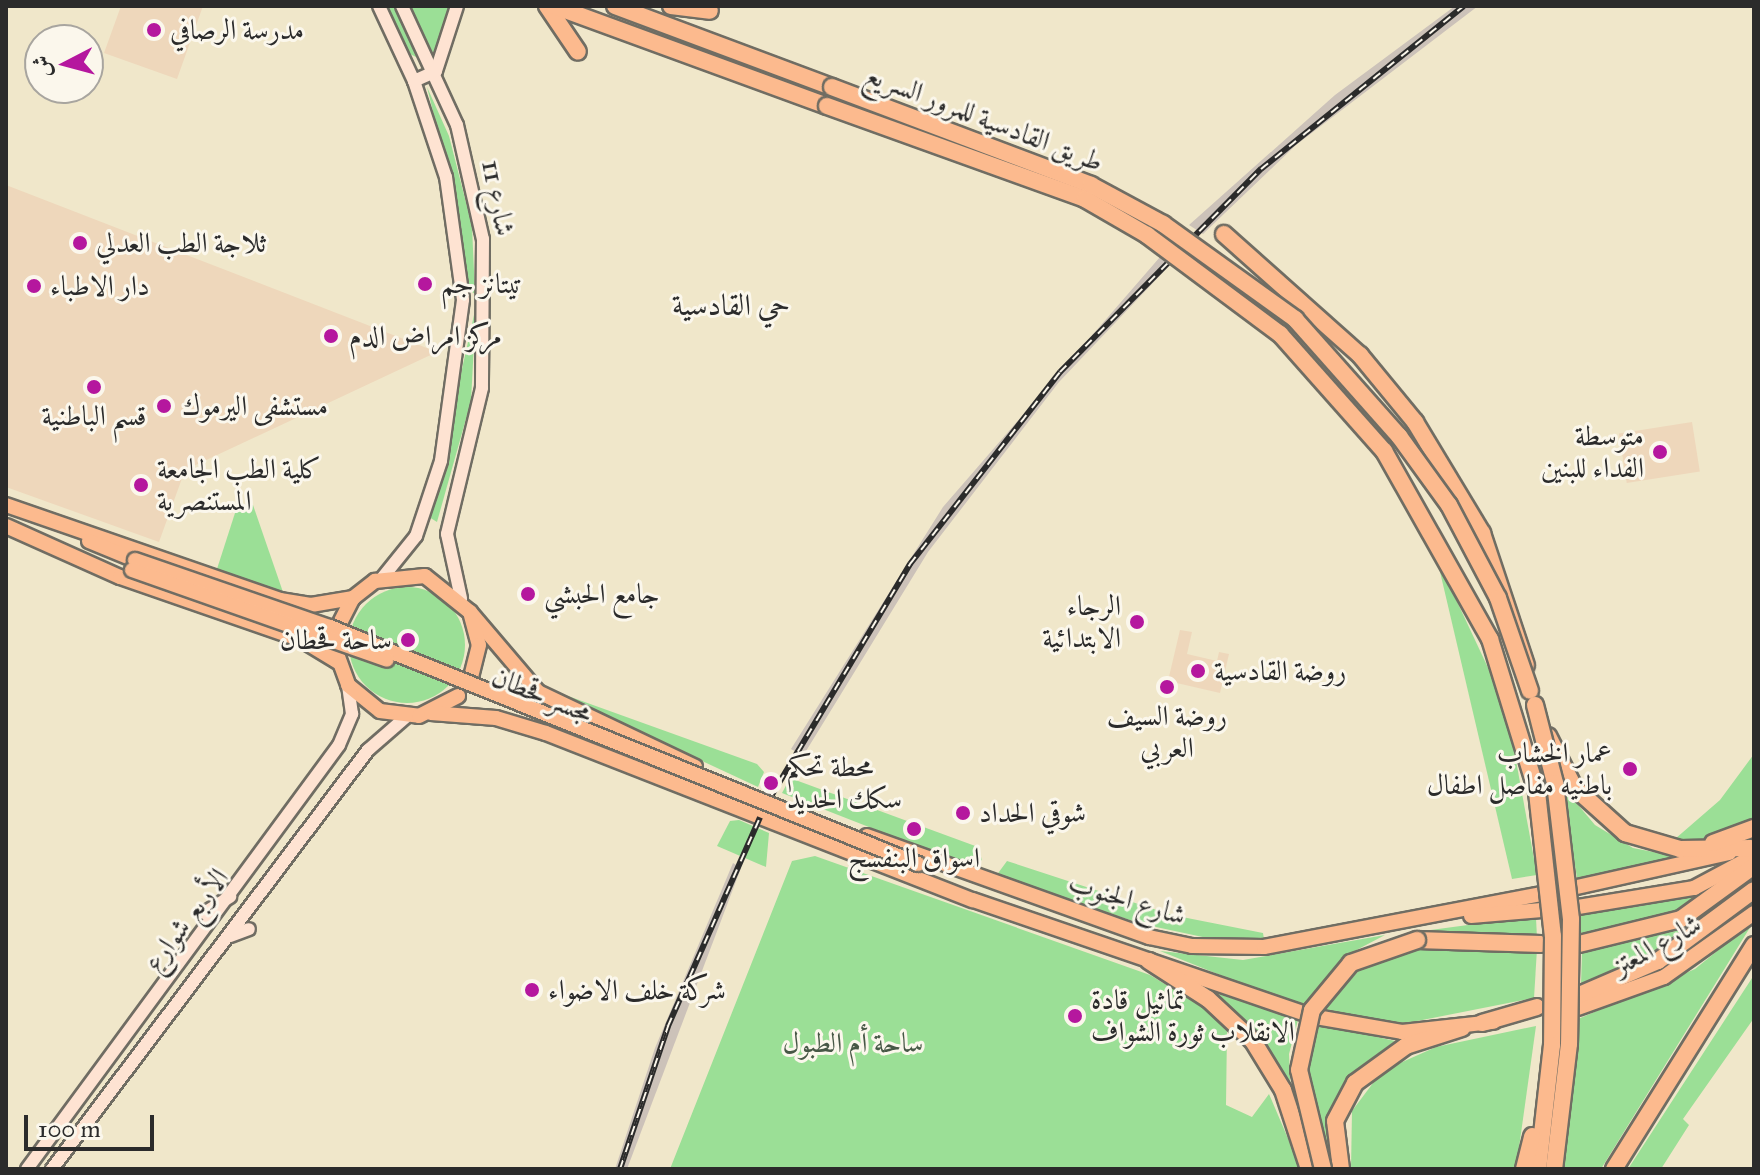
<!DOCTYPE html>
<html>
<head>
<meta charset="utf-8">
<style>
	body { margin:0 }
	#map { position:relative; width:1760px; height:1175px; overflow:hidden; background:#f0e7ca; font-family:"IM FELL Great Primer",Amiri,serif }
	div>[style] { position:absolute }
	[style*='--x'] { left:calc(var(--x)*1px); top:calc(var(--y)*1px); width:calc(var(--w)*1px); rotate:calc(var(--a)*1deg) }
	.built>* { inset:0; background:#eed7bb; transform-origin:0 0 }
	.industrial>* { inset:0; background:#ccc2b9 }
	.green>* { inset:0; background:#9bdf96 }
	.round { border-radius:50% }
	.roads { filter:drop-shadow(2px 0 #706d63) drop-shadow(-2px 0 #706d63) drop-shadow(0 2px #706d63) drop-shadow(0 -2px #706d63) }
	.secondary>* { height:12px; margin:-6px; padding:0 6px; transform-origin:6px; border-radius:6px; background:#fee3d2 }
	.primary>* { height:14px; margin:-7px; padding:0 7px; transform-origin:7px; border-radius:7px; background:#fcba8e }
	.highway>* { height:16px; margin:-8px; padding:0 8px; transform-origin:8px; border-radius:8px; background:#fcba8e }
	.rail>* { height:6px; margin-top:-3px; transform-origin:0; background:repeating-linear-gradient(90deg,#fbf7ec 0 9px,#2b2b2b 0 18px); box-sizing:border-box; border-block:2px solid #2b2b2b }
	.bridges { filter:drop-shadow(2px 0 #706d63) drop-shadow(-2px 0 #706d63) drop-shadow(0 2px #706d63) drop-shadow(0 -2px #706d63) }
	.primary-bridge>* { height:14px; margin:-7px; padding:0 7px; transform-origin:7px; border-radius:7px; background:#fcba8e }
	.highway-bridge>* { height:16px; margin:-8px; padding:0 8px; transform-origin:8px; border-radius:8px; background:#fcba8e }
	.dots>* { width:22px; height:22px; translate:-50% -50%; box-sizing:border-box; border:4px solid #fbf7ec; border-radius:50% }
	span { translate:-50% -50%; white-space:nowrap; text-align:center; line-height:1.15; -webkit-text-stroke:6px #fbf7ec; paint-order:stroke }
	.poi-label { font-size:28px; color:#2b2b2b }
	.left { translate:0 -50%; text-align:left }
	.right { translate:-100% -50%; text-align:right }
	.street-label { font-size:28px; color:#2b2b2b }
	.park-label { font-size:28px; color:#475846 }
	.neighbourhood-label { font-size:30px; color:#2b2b2b }
	.frame { position:absolute; inset:0; border:8px solid #2b2b2b; pointer-events:none }
	.north { position:absolute; left:24px; top:24px; width:80px; height:80px; box-sizing:border-box; background:#fbf7ec; border:2px solid #a8a59f; border-radius:50%; rotate:264deg; font-size:22px; font-weight:700; line-height:32px; text-align:center; color:#2b2b2b }
	.north::after { content:''; display:block; margin:auto; width:28px; height:36px; background:#b5179e; clip-path:polygon(50% 0,100% 100%,50% 72%,0 100%) }
	.scale { position:absolute; left:24px; top:1115px; width:130px; height:36px; box-sizing:border-box; border:4px solid #2b2b2b; border-top:0; padding-left:10px; font-size:24px; line-height:28px; white-space:nowrap; color:#2b2b2b; -webkit-text-stroke:6px #fbf7ec; paint-order:stroke }
</style>
</head>
<body>
<div id="map">
	<div class="built">
		<div style="clip-path:polygon(121px 6px,203px 6px,177px 79px,104px 53px)"></div>
		<div style="clip-path:polygon(6px 185px,437px 352px,185px 470px,159px 542px,6px 487px)"></div>
		<div style="left:1692px;top:422px;width:50px;height:74px;rotate:81deg"></div>
		<div style="clip-path:polygon(1180px 630px,1192px 632px,1187px 654px,1217px 661px,1219px 652px,1229px 654px,1220px 693px,1168px 681px)"></div>
	</div>
	<div class="industrial">
		<div style="clip-path:polygon(1455px 6px,1478px 6px,1296px 145px,1203px 234px,1189px 225px,1335px 95px)"></div>
		<div style="clip-path:polygon(1160px 257px,1171px 264px,1059px 382px,928px 552px,803px 756px,791px 749px,943px 507px)"></div>
		<div style="clip-path:polygon(733px 863px,741px 868px,627px 1169px,615px 1169px,655px 1048px)"></div>
	</div>
	<div class="green">
		<div style="clip-path:polygon(386px 6px,395px 6px,418px 58px,408px 53px)"></div>
		<div style="clip-path:polygon(409px 6px,451px 6px,435px 57px)"></div>
		<div style="clip-path:polygon(427px 87px,449px 136px,472px 226px,475px 294px,468px 289px,461px 226px)"></div>
		<div style="clip-path:polygon(476px 306px,471px 401px,437px 522px,429px 517px)"></div>
		<div style="clip-path:polygon(253px 505px,284px 595px,216px 572px,235px 513px)"></div>
		<div style="clip-path:polygon(1437px 559px,1506px 706px,1537px 875px,1512px 879px)"></div>
		<div class="round" style="left:349px;top:587px;width:116px;height:116px"></div>
		<div style="clip-path:polygon(543px 687px,757px 764px,764px 772px,758px 787px)"></div>
		<div style="clip-path:polygon(1754px 754px,1754px 819px,1697px 841px,1675px 839px,1720px 800px)"></div>
		<div style="clip-path:polygon(790px 778px,978px 847px,982px 860px,971px 867px,782px 793px)"></div>
		<div style="clip-path:polygon(1562px 786px,1595px 825px,1633px 848px,1679px 857px,1577px 878px)"></div>
		<div style="clip-path:polygon(739px 820px,769px 833px,766px 867px,717px 846px,730px 821px)"></div>
		<div style="clip-path:polygon(815px 856px,1150px 975px,1206px 1009px,1227px 1030px,1226px 1105px,1252px 1117px,1269px 1094px,1301px 1169px,670px 1169px,792px 861px)"></div>
		<div style="clip-path:polygon(1007px 861px,1172px 915px,1263px 933px,1264px 939px,1226px 942px,1142px 924px,996px 876px)"></div>
		<div style="clip-path:polygon(1735px 878px,1675px 915px,1581px 939px,1580px 912px,1642px 906px)"></div>
		<div style="clip-path:polygon(1536px 918px,1537px 938px,1423px 931px,1483px 923px)"></div>
		<div style="clip-path:polygon(1754px 921px,1601px 1169px,1561px 1169px,1578px 1019px,1695px 969px)"></div>
		<div style="clip-path:polygon(1698px 922px,1653px 953px,1581px 985px,1582px 952px)"></div>
		<div style="clip-path:polygon(1385px 935px,1347px 955px,1303px 1008px,1160px 951px,1243px 960px)"></div>
		<div style="clip-path:polygon(1407px 948px,1537px 949px,1534px 998px,1402px 1024px,1320px 1014px,1362px 967px)"></div>
		<div style="clip-path:polygon(1754px 975px,1754px 1018px,1683px 1119px,1689px 1125px,1661px 1169px,1628px 1169px)"></div>
		<div style="clip-path:polygon(1213px 992px,1298px 1020px,1289px 1054px,1291px 1099px,1253px 1032px)"></div>
		<div style="clip-path:polygon(1316px 1023px,1395px 1041px,1353px 1072px,1338px 1098px,1329px 1126px,1334px 1169px,1305px 1070px)"></div>
		<div style="clip-path:polygon(1536px 1026px,1516px 1169px,1351px 1169px,1352px 1111px,1382px 1071px,1436px 1047px)"></div>
	</div>
	<div class="roads">
		<div class="secondary">
			<div style="--x:379;--y:6;--w:83;--a:65"></div>
			<div style="--x:414;--y:81;--w:101;--a:71.6"></div>
			<div style="--x:446;--y:177;--w:124;--a:82.1"></div>
			<div style="--x:463;--y:300;--w:162;--a:97.8"></div>
			<div style="--x:441;--y:461;--w:79;--a:108.4"></div>
			<div style="--x:416;--y:536;--w:53;--a:128.8"></div>
			<div style="--x:402;--y:6;--w:131;--a:65.2"></div>
			<div style="--x:457;--y:125;--w:117;--a:77.2"></div>
			<div style="--x:483;--y:239;--w:149;--a:90.4"></div>
			<div style="--x:482;--y:388;--w:150;--a:103.5"></div>
			<div style="--x:447;--y:534;--w:66;--a:77.7"></div>
			<div style="--x:414;--y:81;--w:24;--a:-24"></div>
			<div style="--x:436;--y:71;--w:68;--a:-72.1"></div>
			<div style="--x:204;--y:913;--w:31;--a:-32"></div>
			<div style="--x:230;--y:936;--w:20;--a:-20"></div>
			<div style="--x:27;--y:1169;--w:526;--a:-53.65"></div>
			<div style="--x:339;--y:745;--w:34;--a:-67"></div>
			<div style="--x:352;--y:714;--w:29;--a:-98"></div>
			<div style="--x:52;--y:1169;--w:525;--a:-52.98"></div>
			<div style="--x:368;--y:750;--w:50;--a:-41"></div>
		</div>
		<div class="primary">
			<div style="--x:6;--y:505;--w:290;--a:19.1"></div>
			<div style="--x:280;--y:600;--w:31;--a:9"></div>
			<div style="--x:311;--y:605;--w:43;--a:-9.5"></div>
			<div style="--x:6;--y:526;--w:125;--a:24.1"></div>
			<div style="--x:120;--y:577;--w:193;--a:19.1"></div>
			<div style="--x:302;--y:640;--w:42;--a:31.4"></div>
			<div style="--x:89;--y:541;--w:50;--a:22.4"></div>
			<div style="--x:470;--y:612;--w:105;--a:49.6"></div>
			<div style="--x:538;--y:692;--w:174;--a:25.5"></div>
			<div style="--x:339;--y:625;--w:30;--a:-63"></div>
			<div style="--x:353;--y:598;--w:28;--a:-38"></div>
			<div style="--x:375;--y:581;--w:50;--a:-5.7"></div>
			<div style="--x:425;--y:576;--w:58;--a:38.7"></div>
			<div style="--x:470;--y:612;--w:34;--a:75"></div>
			<div style="--x:479;--y:645;--w:34;--a:104"></div>
			<div style="--x:337;--y:654;--w:33;--a:70"></div>
			<div style="--x:348;--y:685;--w:41;--a:39.1"></div>
			<div style="--x:380;--y:711;--w:39;--a:7"></div>
			<div style="--x:419;--y:716;--w:44;--a:-27.1"></div>
			<div style="--x:431;--y:713;--w:65;--a:4.4"></div>
			<div style="--x:496;--y:718;--w:52;--a:16.7"></div>
			<div style="--x:546;--y:733;--w:458;--a:21.4"></div>
			<div style="--x:973;--y:900;--w:349;--a:18.9"></div>
			<div style="--x:867;--y:836;--w:300;--a:19.7"></div>
			<div style="--x:1149;--y:937;--w:44;--a:11.8"></div>
			<div style="--x:1192;--y:946;--w:72;--a:0.8"></div>
			<div style="--x:1264;--y:947;--w:283;--a:-10.8"></div>
			<div style="--x:1577;--y:887;--w:156;--a:-12.6"></div>
			<div style="--x:1578;--y:907;--w:118;--a:-9.3"></div>
			<div style="--x:1694;--y:888;--w:68;--a:-28.1"></div>
			<div style="--x:1471;--y:916;--w:71;--a:-4.8"></div>
			<div style="--x:1578;--y:1008;--w:91;--a:-19.8"></div>
			<div style="--x:1664;--y:977;--w:110;--a:-35.4"></div>
			<div style="--x:1316;--y:1017;--w:87;--a:9.9"></div>
			<div style="--x:1402;--y:1032;--w:92;--a:-6.3"></div>
		</div>
		<div class="highway">
			<div style="--x:547;--y:6;--w:55;--a:56"></div>
			<div style="--x:554;--y:6;--w:291;--a:20.1"></div>
			<div style="--x:615;--y:6;--w:232;--a:20.5"></div>
			<div style="--x:671;--y:6;--w:39;--a:7"></div>
			<div style="--x:1224;--y:234;--w:182;--a:41.7"></div>
			<div style="--x:1360;--y:355;--w:87;--a:50.6"></div>
			<div style="--x:1415;--y:422;--w:130;--a:58.9"></div>
			<div style="--x:1482;--y:533;--w:139;--a:71.6"></div>
			<div style="--x:1548;--y:736;--w:57;--a:63"></div>
			<div style="--x:1574;--y:787;--w:69;--a:42"></div>
			<div style="--x:1625;--y:833;--w:57;--a:16.2"></div>
			<div style="--x:1680;--y:849;--w:71;--a:-0.8"></div>
			<div style="--x:1713;--y:843;--w:44;--a:-20.1"></div>
			<div style="--x:1417;--y:940;--w:124;--a:1.8"></div>
			<div style="--x:1579;--y:944;--w:105;--a:-13.8"></div>
			<div style="--x:1681;--y:919;--w:90;--a:-36"></div>
			<div style="--x:1149;--y:961;--w:70;--a:32.8"></div>
			<div style="--x:1208;--y:999;--w:62;--a:43"></div>
			<div style="--x:1253;--y:1041;--w:57;--a:58.5"></div>
			<div style="--x:1283;--y:1090;--w:83;--a:71.8"></div>
			<div style="--x:1579;--y:995;--w:86;--a:-23.3"></div>
			<div style="--x:1658;--y:961;--w:119;--a:-36.5"></div>
			<div style="--x:1482;--y:1023;--w:57;--a:-16.2"></div>
			<div style="--x:1341;--y:1169;--w:48;--a:-97.1"></div>
			<div style="--x:1335;--y:1121;--w:43;--a:-62.2"></div>
			<div style="--x:1355;--y:1083;--w:63;--a:-36"></div>
			<div style="--x:1406;--y:1046;--w:59;--a:-17.8"></div>
			<div style="--x:1614;--y:1169;--w:264;--a:-58"></div>
		</div>
	</div>
	<div class="rail">
		<div style="--x:770;--y:798;--w:273;--a:-59.1"></div>
		<div style="--x:910;--y:564;--w:244;--a:-52"></div>
		<div style="--x:1060;--y:372;--w:286;--a:-45.3"></div>
		<div style="--x:1261;--y:169;--w:260;--a:-38.8"></div>
		<div style="--x:620;--y:1169;--w:151;--a:-71.4"></div>
		<div style="--x:668;--y:1026;--w:228;--a:-66.2"></div>
	</div>
	<div class="bridges">
		<div class="primary-bridge">
			<div style="--x:135;--y:560;--w:206;--a:19"></div>
			<div style="--x:330;--y:627;--w:634;--a:21.95"></div>
			<div style="--x:132;--y:570;--w:270;--a:19.4"></div>
		</div>
		<div class="highway-bridge">
			<div style="--x:832;--y:87;--w:277;--a:20.7"></div>
			<div style="--x:1091;--y:185;--w:82;--a:28.4"></div>
			<div style="--x:1163;--y:224;--w:163;--a:35.7"></div>
			<div style="--x:1295;--y:319;--w:157;--a:48.4"></div>
			<div style="--x:1399;--y:436;--w:85;--a:54.1"></div>
			<div style="--x:1449;--y:505;--w:105;--a:62.2"></div>
			<div style="--x:1498;--y:598;--w:98;--a:71"></div>
			<div style="--x:827;--y:106;--w:274;--a:19.8"></div>
			<div style="--x:1085;--y:199;--w:72;--a:30.1"></div>
			<div style="--x:1147;--y:235;--w:166;--a:36.7"></div>
			<div style="--x:1280;--y:334;--w:157;--a:48.4"></div>
			<div style="--x:1384;--y:451;--w:216;--a:60.6"></div>
			<div style="--x:1490;--y:639;--w:160;--a:72.9"></div>
			<div style="--x:1537;--y:792;--w:145;--a:83.7"></div>
			<div style="--x:1553;--y:936;--w:109;--a:90.5"></div>
			<div style="--x:1552;--y:1045;--w:125;--a:96.4"></div>
			<div style="--x:1535;--y:705;--w:81;--a:75.6"></div>
			<div style="--x:1555;--y:783;--w:137;--a:83.3"></div>
			<div style="--x:1571;--y:919;--w:125;--a:90.9"></div>
			<div style="--x:1569;--y:1044;--w:126;--a:96.8"></div>
			<div style="--x:1323;--y:1169;--w:102;--a:-103.6"></div>
			<div style="--x:1299;--y:1070;--w:61;--a:-77.8"></div>
			<div style="--x:1312;--y:1010;--w:61;--a:-50.3"></div>
			<div style="--x:1351;--y:963;--w:70;--a:-19.2"></div>
			<div style="--x:1524;--y:1169;--w:34;--a:-76"></div>
		</div>
	</div>
	<div class="dots">
		<div style="left:154px;top:30px;background:#b5179e"></div>
		<div style="left:80px;top:243px;background:#b5179e"></div>
		<div style="left:425px;top:284px;background:#b5179e"></div>
		<div style="left:34px;top:286px;background:#b5179e"></div>
		<div style="left:331px;top:336px;background:#b5179e"></div>
		<div style="left:94px;top:387px;background:#b5179e"></div>
		<div style="left:164px;top:406px;background:#b5179e"></div>
		<div style="left:1660px;top:452px;background:#b5179e"></div>
		<div style="left:141px;top:485px;background:#b5179e"></div>
		<div style="left:528px;top:594px;background:#b5179e"></div>
		<div style="left:1137px;top:622px;background:#b5179e"></div>
		<div style="left:408px;top:640px;background:#b5179e"></div>
		<div style="left:1198px;top:671px;background:#b5179e"></div>
		<div style="left:1167px;top:687px;background:#b5179e"></div>
		<div style="left:1630px;top:769px;background:#b5179e"></div>
		<div style="left:771px;top:783px;background:#b5179e"></div>
		<div style="left:963px;top:813px;background:#b5179e"></div>
		<div style="left:914px;top:829px;background:#b5179e"></div>
		<div style="left:532px;top:990px;background:#b5179e"></div>
		<div style="left:1075px;top:1016px;background:#b5179e"></div>
	</div>
	<div class="poi-label">
		<span class="left" style="left:170px;top:30px">مدرسة الرصافي</span>
		<span class="left" style="left:96px;top:243px">ثلاجة الطب العدلي</span>
		<span class="left" style="left:441px;top:284px">تيتانز جم</span>
		<span class="left" style="left:50px;top:286px">دار الاطباء</span>
		<span class="left" style="left:349px;top:336px">مركز امراض الدم</span>
		<span class="left" style="left:182px;top:406px">مستشفى اليرموك</span>
		<span style="left:94px;top:416px">قسم الباطنية</span>
		<span class="right" style="left:1644px;top:452px">متوسطة<br>الفداء للبنين</span>
		<span class="left" style="left:157px;top:485px">كلية الطب الجامعة<br>المستنصرية</span>
		<span class="left" style="left:544px;top:594px">جامع الحبشي</span>
		<span class="right" style="left:1121px;top:622px">الرجاء<br>الابتدائية</span>
		<span class="right" style="left:392px;top:640px">ساحة قحطان</span>
		<span class="left" style="left:1214px;top:671px">روضة القادسية</span>
		<span style="left:1167px;top:732px">روضة السيف<br>العربي</span>
		<span class="right" style="left:1612px;top:769px">عمار الخشاب<br>باطنيه مفاصل اطفال</span>
		<span class="left" style="left:787px;top:783px">محطة تحكم<br>سكك الحديد</span>
		<span class="left" style="left:979px;top:813px">شوقي الحداد</span>
		<span style="left:914px;top:858px">اسواق البنفسج</span>
		<span class="left" style="left:548px;top:990px">شركة خلف الاضواء</span>
		<span class="left" style="left:1091px;top:1016px">تماثيل قادة<br>الانقلاب ثورة الشواف</span>
	</div>
	<div class="street-label">
		<span style="left:984px;top:118px;rotate:21deg">طريق القادسية للمرور السريع</span>
		<span style="left:498px;top:198px;rotate:79deg">شارع 11</span>
		<span style="left:542px;top:695px;rotate:22deg">مجسر قحطان</span>
		<span style="left:1127px;top:899px;rotate:17deg">شارع الجنوب</span>
		<span style="left:186px;top:920px;rotate:-53deg">الأربع شوارع</span>
		<span style="left:1657px;top:945px;rotate:-29deg">شارع المعتز</span>
	</div>
	<div class="park-label">
		<span style="left:853px;top:1043px">ساحة أم الطبول</span>
	</div>
	<div class="neighbourhood-label">
		<span style="left:731px;top:305px">حي القادسية</span>
	</div>
	<div class="frame"></div>
	<div class="north">ش</div>
	<div class="scale">100 m</div>
</div>
</body>
</html>
